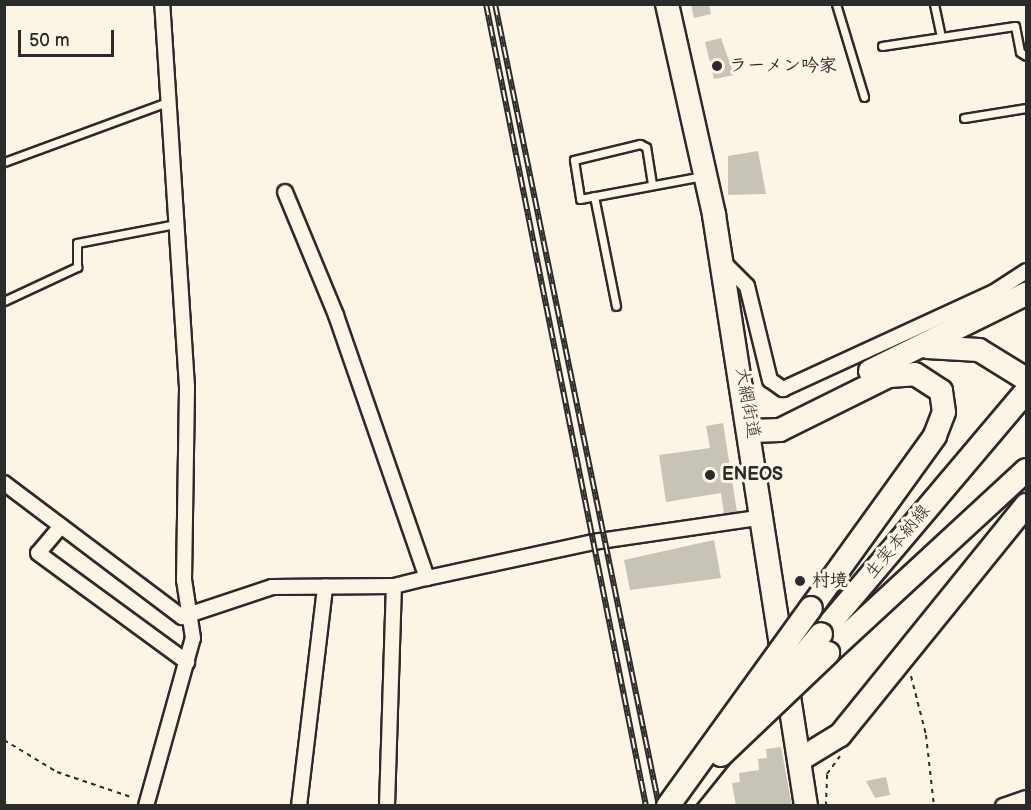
<!DOCTYPE html>
<html>
<head>
<meta charset="utf-8">
<style>
	body { margin:0 }
	#map { position:relative; width:1031px; height:810px; overflow:hidden; background:#fcf5e5; font-family:"Balsamiq Sans","Klee One",sans-serif }
	div>[style] { position:absolute }
	[style*='--x'] { left:calc(var(--x)*1px); top:calc(var(--y)*1px); width:calc(var(--w)*1px); rotate:calc(var(--a)*1deg) }
	.building>* { inset:0; background:#c8c3b7 }
	.path>* { height:2px; margin-top:-1px; transform-origin:0; background:repeating-linear-gradient(90deg,#2b2b2b 0 4.5px,transparent 0 9px) }
	.roads { filter:drop-shadow(2px 0 #2b2b2b) drop-shadow(-2px 0 #2b2b2b) drop-shadow(0 2px #2b2b2b) drop-shadow(0 -2px #2b2b2b) }
	.service>* { height:7px; margin:-3.5px; padding:0 3.5px; transform-origin:3.5px; border-radius:3.5px; background:#fcf5e5 }
	.minor>* { height:14px; margin:-7px; padding:0 7px; transform-origin:7px; border-radius:7px; background:#fcf5e5 }
	.primary>* { height:22px; margin:-11px; padding:0 11px; transform-origin:11px; border-radius:11px; background:#fcf5e5 }
	.rail>* { height:6px; margin-top:-3px; transform-origin:0; background:repeating-linear-gradient(90deg,#fcf5e5 0 11px,#2b2b2b 0 22px); box-sizing:border-box; border-block:2px solid #2b2b2b }
	.bridges { filter:drop-shadow(2px 0 #2b2b2b) drop-shadow(-2px 0 #2b2b2b) drop-shadow(0 2px #2b2b2b) drop-shadow(0 -2px #2b2b2b) }
	.primary-bridge>* { height:22px; margin:-11px; padding:0 11px; transform-origin:11px; border-radius:11px; background:#fcf5e5 }
	.dots>* { width:16px; height:16px; translate:-50% -50%; box-sizing:border-box; border:3px solid #fcf5e5; border-radius:50% }
	span { translate:-50% -50%; white-space:nowrap; text-align:center; line-height:1.15; -webkit-text-stroke:6px #fcf5e5; paint-order:stroke }
	.poi-label { font-size:18px; color:#2b2b2b; font-weight:700 }
	.left { translate:0 -50%; text-align:left }
	.street-label { font-size:18px; color:#2b2b2b }
	.frame { position:absolute; inset:0; border:6px solid #2b2b2b; pointer-events:none }
	.scale { position:absolute; left:18px; top:30px; width:96px; height:27px; box-sizing:border-box; border:3px solid #2b2b2b; border-top:0; padding-left:8px; font-size:18px; line-height:21px; white-space:nowrap; color:#2b2b2b; -webkit-text-stroke:4px #fcf5e5; paint-order:stroke }
</style>
</head>
<body>
<div id="map">
	<div class="building">
		<div style="clip-path:polygon(691px 4px,709px 4px,711px 14px,694px 18px)"></div>
		<div style="clip-path:polygon(721px 38px,734px 75px,714px 79px,705px 42px)"></div>
		<div style="clip-path:polygon(758px 151px,766px 194px,728px 195px,728px 156px)"></div>
		<div style="clip-path:polygon(723px 423px,737px 512px,724px 514px,721px 493px,666px 502px,659px 455px,710px 448px,706px 426px)"></div>
		<div style="clip-path:polygon(714px 540px,721px 578px,630px 590px,624px 560px)"></div>
		<div style="clip-path:polygon(781px 747px,792px 806px,736px 806px,732px 783px,740px 782px,739px 773px,759px 770px,758px 759px,767px 758px,766px 749px)"></div>
		<div style="clip-path:polygon(886px 777px,890px 795px,875px 798px,866px 781px)"></div>
	</div>
	<div class="path">
		<div style="--x:911;--y:676;--w:61;--a:75.7"></div>
		<div style="--x:926;--y:735;--w:71;--a:83.6"></div>
		<div style="--x:4;--y:740;--w:62;--a:31.1"></div>
		<div style="--x:57;--y:772;--w:81;--a:18.7"></div>
		<div style="--x:826;--y:806;--w:32;--a:-88"></div>
		<div style="--x:827;--y:774;--w:22;--a:-54"></div>
	</div>
	<div class="roads">
		<div class="service">
			<div style="--x:836;--y:4;--w:97;--a:73.2"></div>
			<div style="--x:934;--y:4;--w:33;--a:78"></div>
			<div style="--x:882;--y:46;--w:134;--a:-8.6"></div>
			<div style="--x:1015;--y:26;--w:26;--a:79"></div>
			<div style="--x:1020;--y:52;--w:7;--a:34"></div>
			<div style="--x:964;--y:118;--w:63;--a:-9.2"></div>
			<div style="--x:4;--y:162;--w:177;--a:-20.2"></div>
			<div style="--x:652;--y:184;--w:37;--a:-99"></div>
			<div style="--x:646;--y:147;--w:7;--a:-153"></div>
			<div style="--x:640;--y:144;--w:68;--a:166.4"></div>
			<div style="--x:574;--y:160;--w:39;--a:81"></div>
			<div style="--x:580;--y:199;--w:125;--a:-10.6"></div>
			<div style="--x:594;--y:196;--w:112;--a:78.7"></div>
			<div style="--x:4;--y:301;--w:81;--a:-25"></div>
			<div style="--x:77;--y:267;--w:24;--a:-90"></div>
			<div style="--x:77;--y:243;--w:101;--a:-10.9"></div>
		</div>
		<div class="minor">
			<div style="--x:722;--y:261;--w:35;--a:45"></div>
			<div style="--x:747;--y:286;--w:97;--a:76.3"></div>
			<div style="--x:770;--y:380;--w:16;--a:35"></div>
			<div style="--x:783;--y:389;--w:232;--a:-24.7"></div>
			<div style="--x:994;--y:292;--w:38;--a:-33"></div>
			<div style="--x:4;--y:483;--w:223;--a:37"></div>
			<div style="--x:182;--y:617;--w:95;--a:-18.4"></div>
			<div style="--x:272;--y:587;--w:122;--a:-0.5"></div>
			<div style="--x:394;--y:586;--w:34;--a:-14"></div>
			<div style="--x:427;--y:578;--w:278;--a:-109.1"></div>
			<div style="--x:336;--y:315;--w:133;--a:-112.5"></div>
			<div style="--x:61;--y:526;--w:35;--a:130"></div>
			<div style="--x:38;--y:553;--w:185;--a:36.2"></div>
			<div style="--x:427;--y:578;--w:170;--a:-12.2"></div>
			<div style="--x:593;--y:542;--w:173;--a:-8.3"></div>
			<div style="--x:146;--y:806;--w:174;--a:-74.4"></div>
			<div style="--x:193;--y:638;--w:59;--a:-98.8"></div>
			<div style="--x:184;--y:580;--w:193;--a:-89.1"></div>
			<div style="--x:187;--y:387;--w:384;--a:-93.7"></div>
			<div style="--x:299;--y:806;--w:221;--a:-83.2"></div>
			<div style="--x:387;--y:806;--w:220;--a:-88.2"></div>
			<div style="--x:1003;--y:806;--w:24;--a:-19"></div>
		</div>
		<div class="primary">
			<div style="--x:667;--y:4;--w:216;--a:77.4"></div>
			<div style="--x:714;--y:215;--w:598;--a:81.15"></div>
			<div style="--x:927;--y:347;--w:52;--a:3.3"></div>
			<div style="--x:979;--y:350;--w:55;--a:31.7"></div>
			<div style="--x:870;--y:371;--w:174;--a:-26.3"></div>
			<div style="--x:752;--y:431;--w:28;--a:-2"></div>
			<div style="--x:780;--y:430;--w:122;--a:-26.4"></div>
			<div style="--x:889;--y:376;--w:26;--a:-4"></div>
			<div style="--x:915;--y:374;--w:31;--a:33"></div>
			<div style="--x:941;--y:391;--w:21;--a:82"></div>
			<div style="--x:944;--y:412;--w:26;--a:111"></div>
			<div style="--x:935;--y:436;--w:212;--a:125.8"></div>
			<div style="--x:821;--y:634;--w:318;--a:-49.8"></div>
			<div style="--x:828;--y:653;--w:270;--a:-42.7"></div>
			<div style="--x:799;--y:760;--w:48;--a:-31.4"></div>
			<div style="--x:840;--y:735;--w:296;--a:-51"></div>
			<div style="--x:680;--y:806;--w:65;--a:-51.2"></div>
		</div>
	</div>
	<div class="rail">
		<div style="--x:486;--y:4;--w:818;--a:78.72"></div>
		<div style="--x:495;--y:4;--w:819;--a:78.44"></div>
	</div>
	<div class="bridges">
		<div class="primary-bridge">
			<div style="--x:752;--y:716;--w:107;--a:-49.9"></div>
			<div style="--x:721;--y:755;--w:148;--a:-43.6"></div>
			<div style="--x:668;--y:806;--w:244;--a:-54.2"></div>
		</div>
	</div>
	<div class="dots">
		<div style="left:717px;top:66px;background:#2b2b2b"></div>
		<div style="left:710px;top:475px;background:#2b2b2b"></div>
		<div style="left:800px;top:581px;background:#2b2b2b"></div>
	</div>
	<div class="poi-label">
		<span class="left" style="left:729px;top:66px">ラーメン吟家</span>
		<span class="left" style="left:722px;top:475px">ENEOS</span>
		<span class="left" style="left:812px;top:581px">村境</span>
	</div>
	<div class="street-label">
		<span style="left:747px;top:403px;rotate:80deg">大網街道</span>
		<span style="left:898px;top:542px;rotate:-50deg">生実本納線</span>
	</div>
	<div class="frame"></div>
	<div class="scale">50 m</div>
</div>
</body>
</html>
